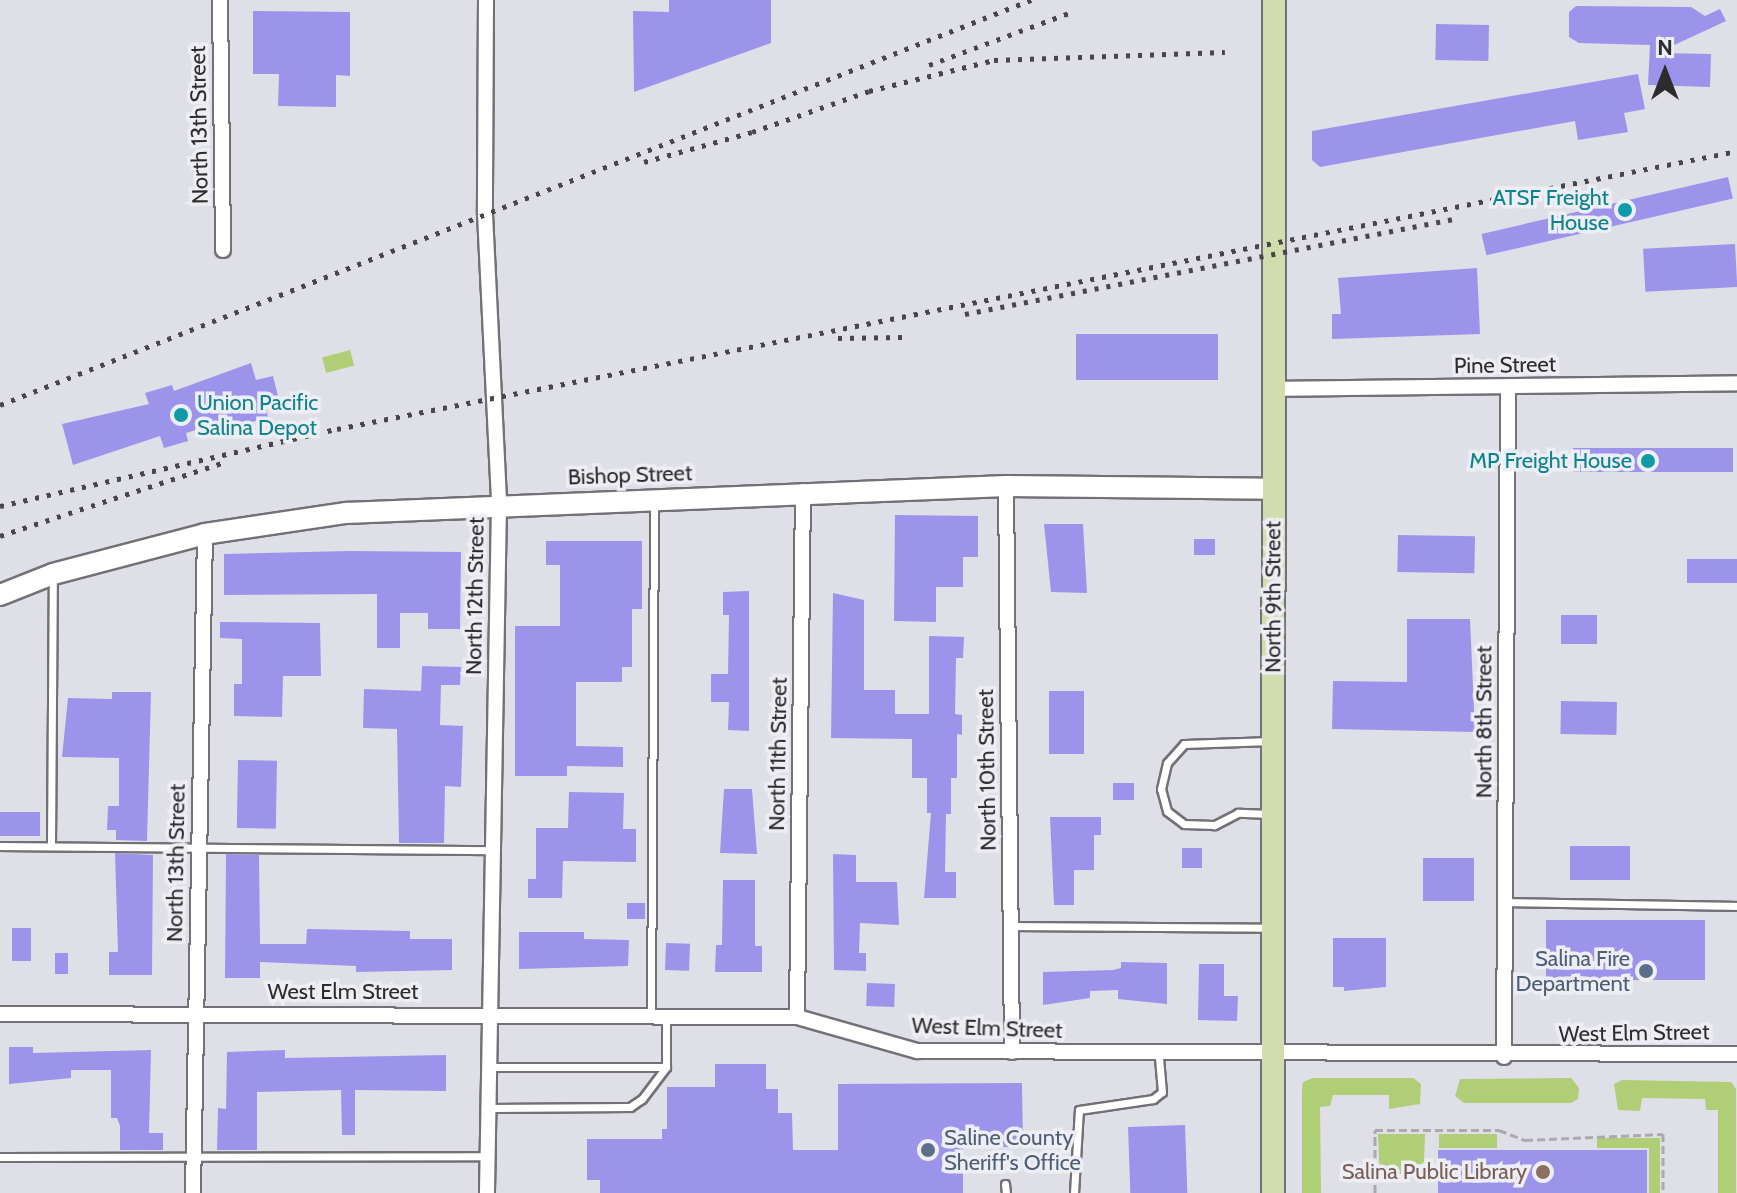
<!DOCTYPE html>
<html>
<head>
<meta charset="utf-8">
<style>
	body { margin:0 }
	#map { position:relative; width:1737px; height:1193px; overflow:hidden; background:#dfdfe7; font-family:Cabin,sans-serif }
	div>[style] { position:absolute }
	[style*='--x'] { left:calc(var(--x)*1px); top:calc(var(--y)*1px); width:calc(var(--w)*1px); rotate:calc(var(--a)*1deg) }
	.green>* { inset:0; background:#afce76; transform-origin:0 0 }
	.building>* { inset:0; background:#9c94eb; transform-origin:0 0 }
	.path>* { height:3px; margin-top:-1.5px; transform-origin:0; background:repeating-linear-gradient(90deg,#a9a9af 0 8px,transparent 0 12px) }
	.roads { filter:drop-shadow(2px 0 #717177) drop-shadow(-2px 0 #717177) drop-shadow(0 2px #717177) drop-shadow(0 -2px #717177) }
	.lane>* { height:7px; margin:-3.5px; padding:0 3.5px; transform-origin:3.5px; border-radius:3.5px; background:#fff }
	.street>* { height:14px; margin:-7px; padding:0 7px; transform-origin:7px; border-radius:7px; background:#fff }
	.secondary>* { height:20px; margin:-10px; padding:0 10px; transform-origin:10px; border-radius:10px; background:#fff }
	.primary>* { height:22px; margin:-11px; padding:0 11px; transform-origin:11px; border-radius:11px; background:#d2ddaf }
	.rail>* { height:5px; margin-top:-2.5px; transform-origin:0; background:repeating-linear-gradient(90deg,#47474a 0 4px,transparent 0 12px) }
	.dots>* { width:22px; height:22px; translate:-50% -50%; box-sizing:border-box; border:4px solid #ededf4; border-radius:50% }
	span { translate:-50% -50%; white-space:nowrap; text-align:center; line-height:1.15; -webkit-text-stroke:7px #ededf4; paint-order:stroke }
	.street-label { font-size:22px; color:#2c2c2e }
	.culture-label { font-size:22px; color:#0d838f }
	.right { translate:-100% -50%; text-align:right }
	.left { translate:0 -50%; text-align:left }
	.service-label { font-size:22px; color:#4e5e75 }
	.education-label { font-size:22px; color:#785e54 }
	.north { position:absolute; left:1625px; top:32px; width:80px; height:80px; -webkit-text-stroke:6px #ededf4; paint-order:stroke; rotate:0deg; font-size:22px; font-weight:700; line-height:32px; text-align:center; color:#2c2c2e }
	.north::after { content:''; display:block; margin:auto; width:28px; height:36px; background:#2c2c2e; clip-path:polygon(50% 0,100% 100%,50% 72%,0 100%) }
</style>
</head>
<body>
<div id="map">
	<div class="green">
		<div style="left:350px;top:350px;width:16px;height:29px;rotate:75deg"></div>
		<div style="clip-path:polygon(1313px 1078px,1413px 1078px,1421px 1084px,1420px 1104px,1389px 1109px,1389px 1095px,1333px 1095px,1330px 1106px,1320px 1107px,1321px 1193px,1302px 1193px,1302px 1090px,1303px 1082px)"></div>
		<div style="clip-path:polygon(1571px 1078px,1579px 1088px,1578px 1099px,1571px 1103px,1464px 1103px,1455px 1096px,1460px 1079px)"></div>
		<div style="clip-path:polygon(1622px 1080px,1731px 1082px,1736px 1089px,1736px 1193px,1718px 1193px,1718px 1110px,1706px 1110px,1705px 1099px,1642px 1098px,1640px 1111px,1618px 1110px,1614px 1084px)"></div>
		<div style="clip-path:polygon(1378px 1134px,1425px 1134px,1424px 1162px,1396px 1180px,1380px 1181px)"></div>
		<div style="left:1439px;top:1134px;width:58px;height:14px"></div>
		<div style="clip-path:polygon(1597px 1138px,1660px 1138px,1660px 1193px,1649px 1193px,1649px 1148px,1597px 1148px)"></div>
	</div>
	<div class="building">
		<div style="clip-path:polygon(669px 0,771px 0,771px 43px,634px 92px,633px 11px,669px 12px)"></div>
		<div style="clip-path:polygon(1576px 6px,1691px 7px,1705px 16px,1720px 9px,1726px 21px,1657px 53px,1711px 54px,1710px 87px,1648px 85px,1650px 45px,1579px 43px,1569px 37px,1569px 12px)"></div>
		<div style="clip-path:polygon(253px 11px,350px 12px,350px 76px,336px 75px,336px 107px,278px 106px,279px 74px,253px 74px)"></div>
		<div style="left:1436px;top:24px;width:53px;height:36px;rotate:1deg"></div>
		<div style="clip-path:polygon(1638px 74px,1645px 109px,1624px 113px,1628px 132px,1578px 140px,1575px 121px,1320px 167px,1312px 160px,1312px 131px)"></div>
		<div style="left:1728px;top:177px;width:22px;height:253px;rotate:77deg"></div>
		<div style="left:1735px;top:244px;width:43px;height:92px;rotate:87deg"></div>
		<div style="clip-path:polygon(1477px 268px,1480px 334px,1332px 339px,1332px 314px,1341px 314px,1338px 278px)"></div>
		<div style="left:1076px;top:334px;width:142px;height:46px"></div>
		<div style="clip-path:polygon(251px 363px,256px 380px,273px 376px,278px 396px,264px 399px,268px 417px,225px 430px,222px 422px,186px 433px,188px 441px,164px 448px,160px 436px,73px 465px,62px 424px,149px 404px,145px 393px,172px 385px,174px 391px)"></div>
		<div style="left:1733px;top:448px;width:24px;height:160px;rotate:90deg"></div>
		<div style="clip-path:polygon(895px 515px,978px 516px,978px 557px,963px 557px,963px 587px,936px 587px,936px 622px,894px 621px)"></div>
		<div style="clip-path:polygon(1044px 524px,1083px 524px,1087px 593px,1051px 592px)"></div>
		<div style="left:1398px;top:535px;width:77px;height:37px;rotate:1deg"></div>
		<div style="left:1194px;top:539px;width:21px;height:16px"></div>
		<div style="clip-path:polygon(546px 541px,642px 541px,642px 609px,632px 609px,632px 667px,622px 667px,622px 682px,576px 682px,576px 746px,623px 747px,623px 767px,567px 766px,567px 776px,515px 776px,515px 626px,560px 626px,560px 565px,546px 565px)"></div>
		<div style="clip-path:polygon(349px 551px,461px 552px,460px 629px,428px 629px,428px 613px,400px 613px,400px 648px,377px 648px,377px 594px,224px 595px,224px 554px)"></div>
		<div style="left:1687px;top:559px;width:50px;height:24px"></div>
		<div style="clip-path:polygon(749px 591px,749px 731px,728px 730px,729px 702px,711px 702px,711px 674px,728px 674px,729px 615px,723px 615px,723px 592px)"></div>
		<div style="clip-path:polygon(833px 593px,864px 600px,864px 690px,895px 690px,895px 714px,929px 714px,929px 636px,964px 637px,963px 658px,956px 658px,955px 714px,962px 715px,962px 735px,957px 734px,957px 778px,951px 778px,951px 814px,946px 814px,945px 872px,956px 872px,956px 898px,924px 898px,931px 813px,927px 813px,927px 778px,912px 778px,912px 739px,831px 738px)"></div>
		<div style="left:1561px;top:615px;width:36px;height:29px"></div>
		<div style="clip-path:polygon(1407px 619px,1470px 619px,1475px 732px,1332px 729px,1333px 681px,1407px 682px)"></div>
		<div style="clip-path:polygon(220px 622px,320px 623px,321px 676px,283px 676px,282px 717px,234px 716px,234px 684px,242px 684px,242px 639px,220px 638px)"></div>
		<div style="clip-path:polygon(422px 666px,461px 667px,460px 685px,441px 685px,440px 725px,463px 726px,461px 787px,445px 786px,444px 843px,399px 843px,397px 729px,363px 728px,364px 689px,421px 691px)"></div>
		<div style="left:1049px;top:691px;width:35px;height:63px"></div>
		<div style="clip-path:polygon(112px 692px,151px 692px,147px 841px,116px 840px,116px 830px,107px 830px,108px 806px,119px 806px,119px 758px,62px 757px,68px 698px,112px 699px)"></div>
		<div style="left:1561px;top:701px;width:56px;height:33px;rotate:1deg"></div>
		<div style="left:238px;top:760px;width:39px;height:68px;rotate:1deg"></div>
		<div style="left:1134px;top:783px;width:17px;height:21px;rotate:90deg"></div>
		<div style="clip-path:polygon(724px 789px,752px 789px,757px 854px,720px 853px)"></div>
		<div style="clip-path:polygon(569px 792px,624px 793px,623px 829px,636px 829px,636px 862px,563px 861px,562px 898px,528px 898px,528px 879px,536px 879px,536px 828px,568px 828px)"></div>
		<div style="left:40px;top:812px;width:24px;height:40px;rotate:90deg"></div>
		<div style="clip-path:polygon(1050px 817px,1101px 817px,1101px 835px,1094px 835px,1094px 870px,1074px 870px,1074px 905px,1054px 905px)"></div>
		<div style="left:1570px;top:846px;width:60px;height:34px"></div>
		<div style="left:1182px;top:848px;width:20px;height:20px"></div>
		<div style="clip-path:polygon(115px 853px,153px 855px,152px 975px,109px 975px,109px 952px,118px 952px)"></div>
		<div style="clip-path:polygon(226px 854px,259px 855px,260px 944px,306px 944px,307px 929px,410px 931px,410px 939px,452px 939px,452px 970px,356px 972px,356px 966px,260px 962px,260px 978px,225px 978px)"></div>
		<div style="clip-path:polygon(833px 854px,856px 855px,856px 882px,897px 882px,899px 925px,860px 923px,859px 953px,866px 953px,866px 971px,834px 970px)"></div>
		<div style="left:1423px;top:858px;width:51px;height:43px"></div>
		<div style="clip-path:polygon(723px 880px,755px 880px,755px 946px,762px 946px,762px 972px,715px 972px,716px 945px,722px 945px)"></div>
		<div style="left:627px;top:903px;width:18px;height:16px"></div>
		<div style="left:1546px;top:920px;width:159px;height:60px"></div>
		<div style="left:12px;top:928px;width:19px;height:33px"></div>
		<div style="clip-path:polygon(519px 932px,584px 932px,584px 939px,629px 940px,628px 966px,519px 969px)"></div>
		<div style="clip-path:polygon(1333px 938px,1386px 938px,1386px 987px,1344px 991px,1344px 987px,1333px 987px)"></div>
		<div style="left:666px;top:943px;width:24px;height:27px;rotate:2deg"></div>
		<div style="left:55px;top:953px;width:13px;height:21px"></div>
		<div style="clip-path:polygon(1121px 962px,1167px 963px,1167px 1004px,1118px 999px,1118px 990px,1090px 991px,1090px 998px,1043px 1005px,1043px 972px,1113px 970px,1121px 968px)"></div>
		<div style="clip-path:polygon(1199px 964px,1224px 964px,1224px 996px,1238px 996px,1237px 1021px,1198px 1020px)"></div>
		<div style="left:867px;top:983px;width:28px;height:23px;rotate:2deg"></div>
		<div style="clip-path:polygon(9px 1047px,33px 1047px,33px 1053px,151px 1050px,149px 1133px,163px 1133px,163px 1150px,120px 1150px,120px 1126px,117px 1118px,111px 1118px,111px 1070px,71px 1070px,71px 1078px,9px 1084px)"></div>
		<div style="clip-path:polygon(285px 1050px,285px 1058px,446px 1055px,446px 1091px,355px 1090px,355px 1135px,342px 1135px,341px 1090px,257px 1092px,257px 1150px,217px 1150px,218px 1108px,226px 1109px,227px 1052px)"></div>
		<div style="clip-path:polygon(715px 1064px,766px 1064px,766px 1089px,778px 1089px,778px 1113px,792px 1113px,793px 1150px,838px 1150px,838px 1084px,1022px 1083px,1023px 1147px,963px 1147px,963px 1193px,600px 1193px,600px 1180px,587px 1180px,587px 1139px,662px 1139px,662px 1129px,667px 1129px,667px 1087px,715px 1087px)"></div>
		<div style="left:1185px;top:1125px;width:68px;height:57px;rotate:88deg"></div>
		<div style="left:1647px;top:1150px;width:43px;height:209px;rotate:90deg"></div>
	</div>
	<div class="path">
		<div style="--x:1375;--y:1193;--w:63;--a:-90"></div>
		<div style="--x:1375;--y:1130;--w:124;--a:0"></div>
		<div style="--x:1499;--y:1130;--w:28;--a:21"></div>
		<div style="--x:1525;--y:1140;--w:138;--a:-2.5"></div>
		<div style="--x:1663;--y:1134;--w:59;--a:90"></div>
	</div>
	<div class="roads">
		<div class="lane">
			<div style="--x:1271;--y:814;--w:33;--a:-178"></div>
			<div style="--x:1238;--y:813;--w:27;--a:153"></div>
			<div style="--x:1214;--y:825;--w:30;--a:-178"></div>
			<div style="--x:1184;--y:824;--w:21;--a:-143"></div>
			<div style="--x:1167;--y:811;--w:23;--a:-105"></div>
			<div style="--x:1161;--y:789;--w:27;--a:-77"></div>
			<div style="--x:1167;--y:763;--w:25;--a:-48"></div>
			<div style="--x:1184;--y:744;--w:87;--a:-2"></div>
			<div style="--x:51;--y:845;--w:269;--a:-89.6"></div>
			<div style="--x:0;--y:846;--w:493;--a:0.5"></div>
			<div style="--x:1505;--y:902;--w:232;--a:1"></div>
			<div style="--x:1011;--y:926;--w:258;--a:0.4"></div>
			<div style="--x:651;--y:1015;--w:513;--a:-89.66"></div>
			<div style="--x:489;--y:1067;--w:177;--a:0"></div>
			<div style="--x:489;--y:1108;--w:141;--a:-0.4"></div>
			<div style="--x:630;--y:1107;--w:14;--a:-34"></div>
			<div style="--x:642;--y:1099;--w:40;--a:-53"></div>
			<div style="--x:666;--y:1067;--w:50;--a:-90"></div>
			<div style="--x:0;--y:1157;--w:488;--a:-0.1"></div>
			<div style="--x:1005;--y:1184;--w:9;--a:84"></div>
			<div style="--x:1074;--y:1193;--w:83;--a:-86.6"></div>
			<div style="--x:1079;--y:1110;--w:75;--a:-8.5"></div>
			<div style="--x:1153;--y:1099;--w:11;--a:-38"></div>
			<div style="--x:1162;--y:1092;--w:38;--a:-95"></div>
		</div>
		<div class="street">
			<div style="--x:220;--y:0;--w:250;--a:89.3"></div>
			<div style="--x:486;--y:0;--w:214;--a:90.3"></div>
			<div style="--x:485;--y:214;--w:290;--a:87.2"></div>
			<div style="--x:499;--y:504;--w:689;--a:91"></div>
			<div style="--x:1273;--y:389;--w:464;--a:-0.7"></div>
			<div style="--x:1006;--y:486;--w:566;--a:89.39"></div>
			<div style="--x:0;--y:1014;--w:797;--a:0.22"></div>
			<div style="--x:797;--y:1017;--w:125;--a:15.8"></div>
			<div style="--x:917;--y:1051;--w:820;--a:0.21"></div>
			<div style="--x:797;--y:1017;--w:526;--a:-89.35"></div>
			<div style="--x:1504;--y:1057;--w:670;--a:-89.66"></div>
			<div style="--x:193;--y:1193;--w:659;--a:-88.96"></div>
		</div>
		<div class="secondary">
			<div style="--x:0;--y:595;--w:57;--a:-21.6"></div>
			<div style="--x:53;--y:574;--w:157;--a:-14.7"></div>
			<div style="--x:205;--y:534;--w:143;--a:-8.5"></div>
			<div style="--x:346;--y:513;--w:661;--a:-2.34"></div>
			<div style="--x:1006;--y:486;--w:267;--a:0.6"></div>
		</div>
		<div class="primary">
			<div style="--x:1273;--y:1193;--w:1193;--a:-89.95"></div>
		</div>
	</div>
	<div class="rail">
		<div style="--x:929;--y:65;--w:149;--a:-20.4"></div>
		<div style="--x:644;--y:162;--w:112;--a:-15.5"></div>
		<div style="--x:752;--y:132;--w:124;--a:-19.3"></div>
		<div style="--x:869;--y:91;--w:129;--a:-13.9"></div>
		<div style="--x:994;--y:60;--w:231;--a:-2"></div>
		<div style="--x:965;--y:314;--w:503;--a:-11"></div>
		<div style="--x:838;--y:338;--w:65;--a:-0.9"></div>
		<div style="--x:0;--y:405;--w:1108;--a:-21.45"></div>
		<div style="--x:0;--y:506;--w:346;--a:-12.9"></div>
		<div style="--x:337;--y:429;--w:1427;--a:-11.23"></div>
		<div style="--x:0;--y:536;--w:234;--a:-18.2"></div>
	</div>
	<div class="dots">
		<div style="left:1625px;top:210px;background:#0f9aa8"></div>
		<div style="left:181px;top:415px;background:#0f9aa8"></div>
		<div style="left:1648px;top:461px;background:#0f9aa8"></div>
		<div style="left:1646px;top:971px;background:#5c6f8a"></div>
		<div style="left:928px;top:1150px;background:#5c6f8a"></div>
		<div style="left:1543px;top:1172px;background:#8d6e63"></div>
	</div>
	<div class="street-label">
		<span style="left:199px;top:125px;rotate:-91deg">North 13th Street</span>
		<span style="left:1505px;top:365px;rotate:-1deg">Pine Street</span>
		<span style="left:630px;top:475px;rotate:-2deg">Bishop Street</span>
		<span style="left:475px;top:596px;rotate:-89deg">North 12th Street</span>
		<span style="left:1273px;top:597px;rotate:-90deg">North 9th Street</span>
		<span style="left:1484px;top:722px;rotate:-90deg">North 8th Street</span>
		<span style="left:778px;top:754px;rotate:-89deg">North 11th Street</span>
		<span style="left:987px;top:770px;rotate:-91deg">North 10th Street</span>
		<span style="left:176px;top:863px;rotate:-89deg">North 13th Street</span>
		<span style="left:343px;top:992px">West Elm Street</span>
		<span style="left:987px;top:1028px;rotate:2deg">West Elm Street</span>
		<span style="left:1634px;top:1033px;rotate:-1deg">West Elm Street</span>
	</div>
	<div class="culture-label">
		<span class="right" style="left:1609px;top:210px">ATSF Freight<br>House</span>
		<span class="left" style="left:197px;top:415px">Union Pacific<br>Salina Depot</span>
		<span class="right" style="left:1632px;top:461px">MP Freight House</span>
	</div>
	<div class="service-label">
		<span class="right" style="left:1630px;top:971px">Salina Fire<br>Department</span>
		<span class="left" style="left:944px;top:1150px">Saline County<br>Sheriff's Office</span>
	</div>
	<div class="education-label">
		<span class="right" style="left:1527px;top:1172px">Salina Public Library</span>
	</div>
	<div class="north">N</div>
</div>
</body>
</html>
